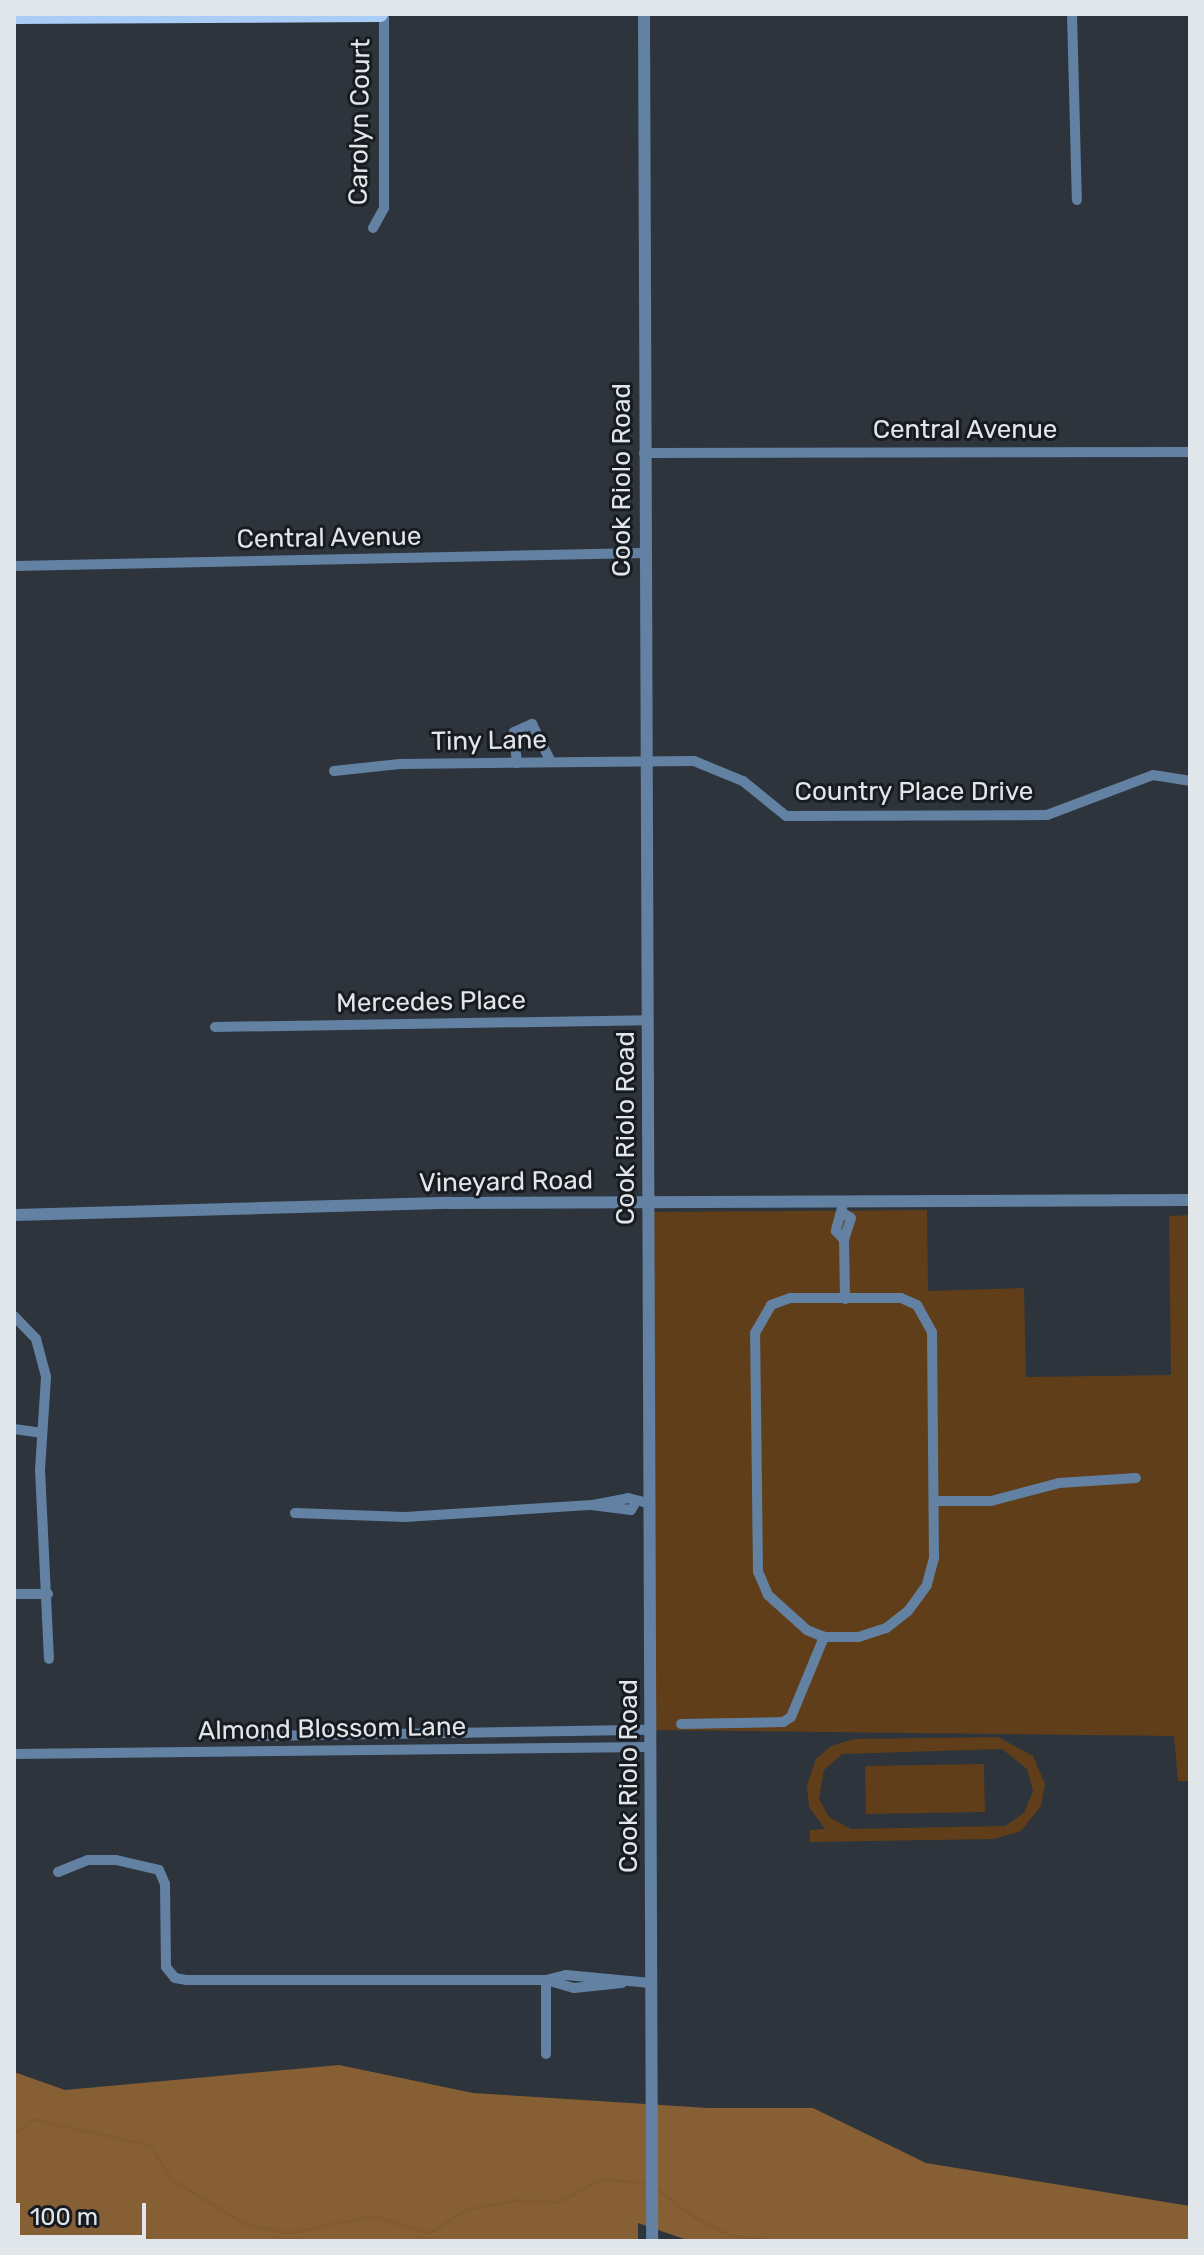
<!DOCTYPE html>
<html>
<head>
<meta charset="utf-8">
<style>
	body { margin:0 }
	#map { position:relative; width:1204px; height:2255px; overflow:hidden; background:#2d343c; font-family:Rubik,sans-serif }
	div>[style] { position:absolute }
	[style*='--x'] { left:calc(var(--x)*1px); top:calc(var(--y)*1px); width:calc(var(--w)*1px); rotate:calc(var(--a)*1deg) }
	.green>* { inset:0; background:#5f3e19; transform-origin:0 0 }
	.forest>* { inset:0; background:#865f34 }
	.stream>* { height:3px; margin:-1.5px; padding:0 1.5px; transform-origin:1.5px; border-radius:1.5px; background:#825b30 }
	.minor>* { height:10px; margin:-5px; padding:0 5px; transform-origin:5px; border-radius:5px; background:#6381a3 }
	.tertiary>* { height:12px; margin:-6px; padding:0 6px; transform-origin:6px; border-radius:6px; background:#6381a3 }
	.primary>* { height:16px; margin:-8px; padding:0 8px; transform-origin:8px; border-radius:8px; background:#a9cdf7 }
	span { translate:-50% -50%; white-space:nowrap; text-align:center; line-height:1.15; -webkit-text-stroke:6px #181b1f; paint-order:stroke }
	.street-label { font-size:26px; color:#e1e6eb }
	.frame { position:absolute; inset:0; border:16px solid #e1e6eb; pointer-events:none }
	.scale { position:absolute; left:16px; top:2203px; width:130px; height:36px; box-sizing:border-box; border:4px solid #e1e6eb; border-top:0; padding-left:10px; font-size:24px; line-height:28px; white-space:nowrap; color:#e1e6eb; -webkit-text-stroke:6px #181b1f; paint-order:stroke }
</style>
</head>
<body>
<div id="map">
	<div class="green">
		<div style="clip-path:polygon(927px 1210px,928px 1291px,1024px 1288px,1026px 1377px,1171px 1375px,1169px 1216px,1190px 1215px,1190px 1781px,1178px 1781px,1174px 1736px,650px 1730px,648px 1212px)"></div>
		<div style="clip-path:polygon(evenodd,998px 1737px,1033px 1756px,1045px 1784px,1041px 1806px,1021px 1831px,994px 1839px,810px 1842px,810px 1830px,825px 1829px,809px 1807px,807px 1785px,816px 1759px,831px 1746px,854px 1739px,998px 1737px,1002px 1749px,1027px 1769px,1033px 1791px,1024px 1813px,1005px 1826px,851px 1829px,829px 1817px,819px 1799px,824px 1770px,842px 1754px,1002px 1749px)"></div>
		<div style="left:984px;top:1764px;width:48px;height:119px;rotate:89deg"></div>
	</div>
	<div class="forest">
		<div style="clip-path:polygon(339px 2065px,473px 2093px,708px 2108px,813px 2108px,926px 2163px,1190px 2206px,1190px 2241px,690px 2241px,638px 2223px,638px 2241px,14px 2241px,14px 2072px,65px 2090px)"></div>
	</div>
	<div class="stream">
		<div style="--x:14;--y:2133;--w:24;--a:-36"></div>
		<div style="--x:33;--y:2119;--w:120;--a:12.5"></div>
		<div style="--x:150;--y:2145;--w:40;--a:58"></div>
		<div style="--x:171;--y:2179;--w:84;--a:31.4"></div>
		<div style="--x:243;--y:2223;--w:45;--a:12.8"></div>
		<div style="--x:287;--y:2233;--w:87;--a:-11.3"></div>
		<div style="--x:372;--y:2216;--w:59;--a:16.6"></div>
		<div style="--x:429;--y:2233;--w:43;--a:-32.6"></div>
		<div style="--x:465;--y:2210;--w:52;--a:-11.1"></div>
		<div style="--x:516;--y:2200;--w:41;--a:2.8"></div>
		<div style="--x:557;--y:2202;--w:51;--a:-27.1"></div>
		<div style="--x:602;--y:2179;--w:45;--a:5.1"></div>
		<div style="--x:657;--y:2189;--w:50;--a:36.9"></div>
		<div style="--x:697;--y:2219;--w:37;--a:26"></div>
		<div style="--x:730;--y:2235;--w:43;--a:7.9"></div>
	</div>
	<div class="minor">
		<div style="--x:1072;--y:14;--w:186;--a:88.5"></div>
		<div style="--x:373;--y:228;--w:23;--a:-61"></div>
		<div style="--x:384;--y:208;--w:194;--a:-90"></div>
		<div style="--x:644;--y:453;--w:546;--a:-0.1"></div>
		<div style="--x:14;--y:566;--w:630;--a:-1.18"></div>
		<div style="--x:517;--y:763;--w:31;--a:-96"></div>
		<div style="--x:514;--y:732;--w:20;--a:-24"></div>
		<div style="--x:532;--y:724;--w:42;--a:63.4"></div>
		<div style="--x:334;--y:771;--w:66;--a:-6.1"></div>
		<div style="--x:400;--y:764;--w:294;--a:-0.6"></div>
		<div style="--x:694;--y:761;--w:53;--a:22.2"></div>
		<div style="--x:743;--y:781;--w:55;--a:39.1"></div>
		<div style="--x:786;--y:816;--w:261;--a:-0.2"></div>
		<div style="--x:1047;--y:815;--w:113;--a:-20.7"></div>
		<div style="--x:1153;--y:775;--w:37;--a:9"></div>
		<div style="--x:215;--y:1027;--w:432;--a:-0.9"></div>
		<div style="--x:843;--y:1204;--w:28;--a:105"></div>
		<div style="--x:836;--y:1231;--w:12;--a:48"></div>
		<div style="--x:844;--y:1240;--w:59;--a:89"></div>
		<div style="--x:843;--y:1213;--w:9;--a:32"></div>
		<div style="--x:851;--y:1218;--w:23;--a:108"></div>
		<div style="--x:790;--y:1298;--w:111;--a:0"></div>
		<div style="--x:901;--y:1298;--w:17;--a:24"></div>
		<div style="--x:917;--y:1305;--w:31;--a:61"></div>
		<div style="--x:932;--y:1332;--w:226;--a:89.5"></div>
		<div style="--x:934;--y:1558;--w:28;--a:105"></div>
		<div style="--x:927;--y:1585;--w:32;--a:126"></div>
		<div style="--x:908;--y:1611;--w:28;--a:142"></div>
		<div style="--x:886;--y:1628;--w:28;--a:162"></div>
		<div style="--x:859;--y:1637;--w:35;--a:180"></div>
		<div style="--x:824;--y:1637;--w:18;--a:-158"></div>
		<div style="--x:807;--y:1630;--w:52;--a:-138.1"></div>
		<div style="--x:768;--y:1595;--w:25;--a:-113"></div>
		<div style="--x:758;--y:1572;--w:239;--a:-90.7"></div>
		<div style="--x:755;--y:1333;--w:32;--a:-60"></div>
		<div style="--x:771;--y:1305;--w:20;--a:-20"></div>
		<div style="--x:14;--y:1316;--w:32;--a:46"></div>
		<div style="--x:36;--y:1339;--w:39;--a:75"></div>
		<div style="--x:46;--y:1377;--w:92;--a:93.7"></div>
		<div style="--x:40;--y:1469;--w:190;--a:87.3"></div>
		<div style="--x:14;--y:1429;--w:27;--a:8"></div>
		<div style="--x:935;--y:1501;--w:56;--a:0"></div>
		<div style="--x:991;--y:1501;--w:70;--a:-14.8"></div>
		<div style="--x:1059;--y:1483;--w:77;--a:-3.7"></div>
		<div style="--x:635;--y:1503;--w:8;--a:120"></div>
		<div style="--x:631;--y:1510;--w:38;--a:-173"></div>
		<div style="--x:593;--y:1505;--w:36;--a:-11"></div>
		<div style="--x:628;--y:1498;--w:21;--a:14"></div>
		<div style="--x:295;--y:1513;--w:110;--a:2.1"></div>
		<div style="--x:405;--y:1517;--w:188;--a:-3.7"></div>
		<div style="--x:14;--y:1594;--w:34;--a:0"></div>
		<div style="--x:681;--y:1724;--w:102;--a:-1.1"></div>
		<div style="--x:783;--y:1722;--w:9;--a:-32"></div>
		<div style="--x:791;--y:1717;--w:87;--a:-67.6"></div>
		<div style="--x:258;--y:1736;--w:392;--a:-0.9"></div>
		<div style="--x:14;--y:1754;--w:637;--a:-0.63"></div>
		<div style="--x:58;--y:1872;--w:32;--a:-22"></div>
		<div style="--x:88;--y:1860;--w:28;--a:0"></div>
		<div style="--x:116;--y:1860;--w:44;--a:13.1"></div>
		<div style="--x:159;--y:1870;--w:15;--a:67"></div>
		<div style="--x:165;--y:1884;--w:83;--a:89.3"></div>
		<div style="--x:166;--y:1967;--w:14;--a:51"></div>
		<div style="--x:175;--y:1978;--w:11;--a:10"></div>
		<div style="--x:186;--y:1980;--w:360;--a:0"></div>
		<div style="--x:546;--y:1980;--w:21;--a:-14"></div>
		<div style="--x:566;--y:1975;--w:85;--a:5.4"></div>
		<div style="--x:546;--y:1980;--w:29;--a:16"></div>
		<div style="--x:574;--y:1988;--w:48;--a:-5.9"></div>
		<div style="--x:546;--y:2054;--w:74;--a:-90"></div>
	</div>
	<div class="tertiary">
		<div style="--x:644;--y:14;--w:2227;--a:89.79"></div>
		<div style="--x:14;--y:1215;--w:436;--a:-1.6"></div>
		<div style="--x:450;--y:1203;--w:740;--a:-0.23"></div>
	</div>
	<div class="primary">
		<div style="--x:14;--y:16;--w:366;--a:-0.3"></div>
	</div>
	<div class="street-label">
		<span style="left:360px;top:122px;rotate:-89deg">Carolyn Court</span>
		<span style="left:965px;top:430px">Central Avenue</span>
		<span style="left:622px;top:480px;rotate:-90deg">Cook Riolo Road</span>
		<span style="left:329px;top:538px;rotate:-1deg">Central Avenue</span>
		<span style="left:489px;top:741px;rotate:-1deg">Tiny Lane</span>
		<span style="left:914px;top:792px">Country Place Drive</span>
		<span style="left:431px;top:1002px;rotate:-1deg">Mercedes Place</span>
		<span style="left:626px;top:1128px;rotate:-90deg">Cook Riolo Road</span>
		<span style="left:506px;top:1182px;rotate:-1deg">Vineyard Road</span>
		<span style="left:332px;top:1729px;rotate:-1deg">Almond Blossom Lane</span>
		<span style="left:629px;top:1776px;rotate:-90deg">Cook Riolo Road</span>
	</div>
	<div class="frame"></div>
	<div class="scale">100 m</div>
</div>
</body>
</html>
